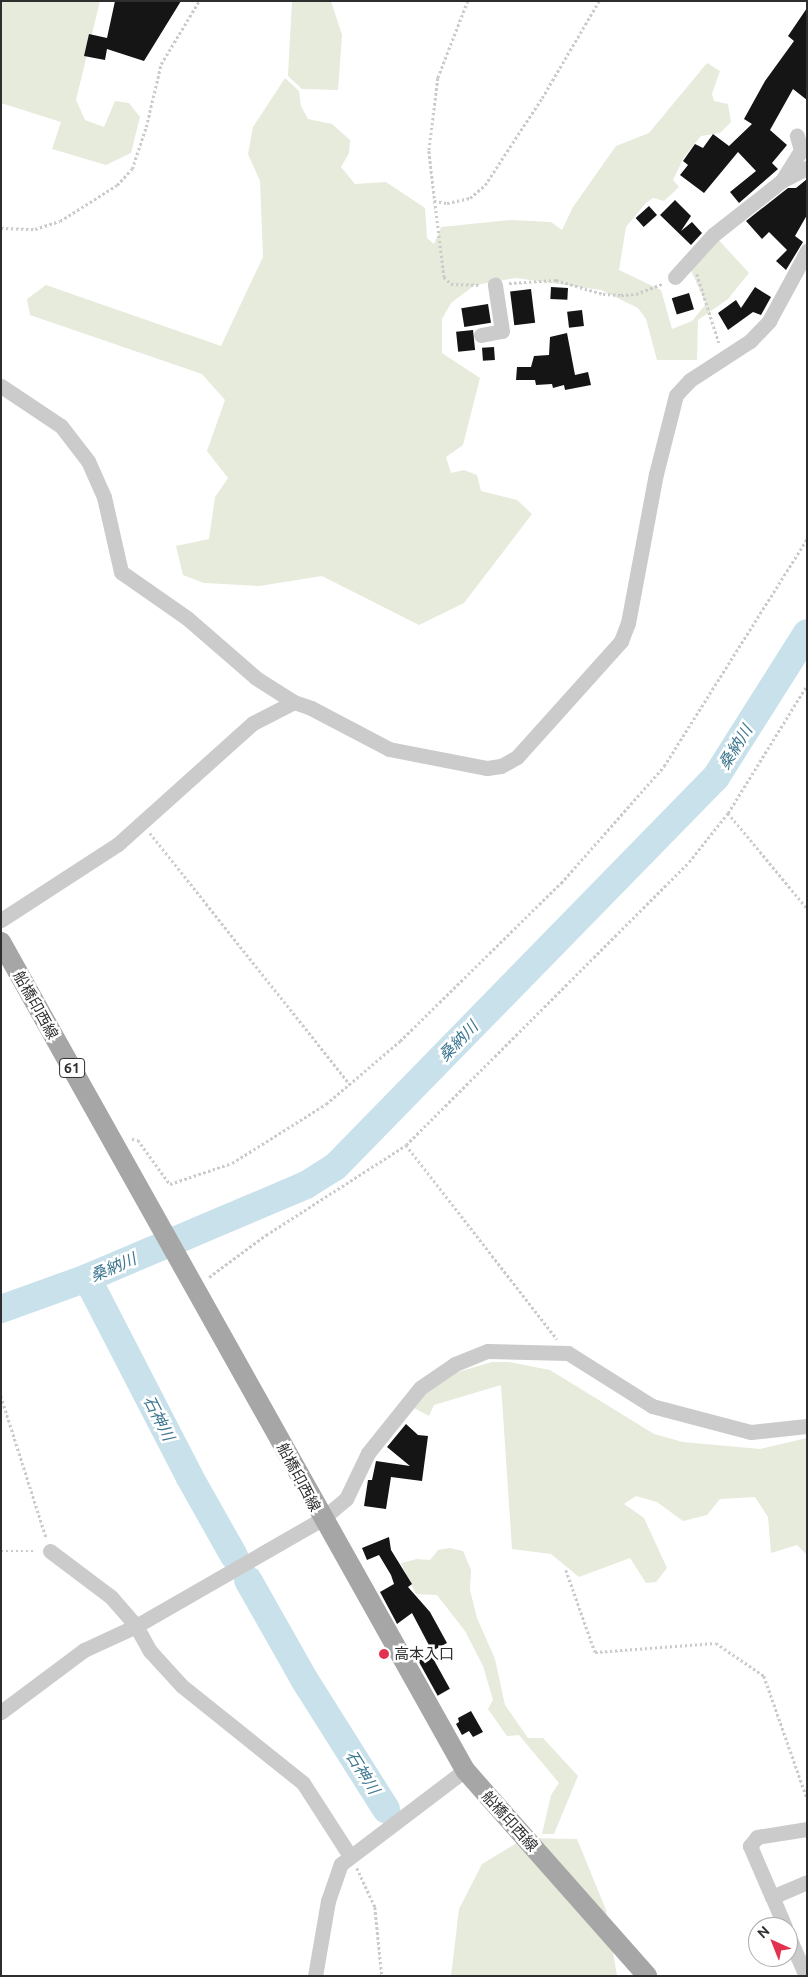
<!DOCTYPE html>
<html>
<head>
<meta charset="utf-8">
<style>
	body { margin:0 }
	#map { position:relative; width:808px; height:1977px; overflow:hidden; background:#fff; font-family:Ubuntu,"Noto Sans JP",sans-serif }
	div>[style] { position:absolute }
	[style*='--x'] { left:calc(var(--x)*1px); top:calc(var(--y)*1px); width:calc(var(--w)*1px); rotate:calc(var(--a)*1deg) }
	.green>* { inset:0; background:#e6ebdc }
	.river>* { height:28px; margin:-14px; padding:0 14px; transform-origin:14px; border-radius:14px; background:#c8e1eb }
	.building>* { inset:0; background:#151515; transform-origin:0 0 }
	.path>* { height:2.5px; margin-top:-1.25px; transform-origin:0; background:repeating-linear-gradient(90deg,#cbcbcb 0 2.5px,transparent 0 5px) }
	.minor>* { height:15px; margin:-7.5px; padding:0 7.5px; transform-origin:7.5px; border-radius:7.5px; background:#cbcbcb }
	.major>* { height:20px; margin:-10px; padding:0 10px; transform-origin:10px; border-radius:10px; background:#a6a6a6 }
	.dots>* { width:14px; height:14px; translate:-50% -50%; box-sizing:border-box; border:2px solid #fff; border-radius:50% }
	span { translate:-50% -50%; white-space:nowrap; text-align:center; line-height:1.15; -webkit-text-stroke:5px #fff; paint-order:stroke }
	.shield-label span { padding:1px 4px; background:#fff; border:1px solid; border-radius:4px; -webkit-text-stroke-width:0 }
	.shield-label { font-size:14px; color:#2e2e2e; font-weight:700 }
	.street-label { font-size:15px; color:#2e2e2e }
	.poi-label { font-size:15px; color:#2e2e2e }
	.left { translate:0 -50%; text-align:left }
	.water-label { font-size:16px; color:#3d778f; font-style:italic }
	.frame { position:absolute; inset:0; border:2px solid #2e2e2e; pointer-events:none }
	.north { position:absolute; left:748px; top:1917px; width:50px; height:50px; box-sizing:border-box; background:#fff; border:1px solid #ababab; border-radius:50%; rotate:316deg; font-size:14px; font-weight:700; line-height:20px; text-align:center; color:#2e2e2e }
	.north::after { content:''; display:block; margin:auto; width:18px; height:22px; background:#e33250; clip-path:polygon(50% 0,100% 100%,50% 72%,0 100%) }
</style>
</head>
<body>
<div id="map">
	<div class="green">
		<div style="clip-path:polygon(1px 1px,100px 1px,76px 100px,85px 120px,104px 127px,115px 101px,129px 103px,140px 117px,131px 153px,106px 165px,52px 149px,61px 122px,1px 103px)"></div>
		<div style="clip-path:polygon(292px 1px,331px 1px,342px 35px,338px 90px,302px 89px,288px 76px)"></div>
		<div style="clip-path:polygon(707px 63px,720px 71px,712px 94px,714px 101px,728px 104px,731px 122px,720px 133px,701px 136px,684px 157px,673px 180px,679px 187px,664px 201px,653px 198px,646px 203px,626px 227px,619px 270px,661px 290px,672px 329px,692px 321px,706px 304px,690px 268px,716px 237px,749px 273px,728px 299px,698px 320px,697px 360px,657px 360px,646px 319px,638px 308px,601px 290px,516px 278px,475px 285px,451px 303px,442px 319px,442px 353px,480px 378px,463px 445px,446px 457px,451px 473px,464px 470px,477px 475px,481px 491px,517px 500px,532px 514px,464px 603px,419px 625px,322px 576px,259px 586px,204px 583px,183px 575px,176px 546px,209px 539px,215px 497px,228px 478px,207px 451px,225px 400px,202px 374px,30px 315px,27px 299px,46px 285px,221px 346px,263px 257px,260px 181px,248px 154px,253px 127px,285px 78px,299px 91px,301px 106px,308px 119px,332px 124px,350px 140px,349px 153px,341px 167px,355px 184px,386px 182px,425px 208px,427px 238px,434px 244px,441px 227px,510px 220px,551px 222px,562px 230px,573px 207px,616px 146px,649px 133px)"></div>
		<div style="clip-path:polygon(492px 1362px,509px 1362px,550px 1370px,654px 1434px,683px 1442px,760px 1449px,807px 1438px,807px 1555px,797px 1545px,771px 1553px,768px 1517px,755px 1497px,720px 1499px,707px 1515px,683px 1521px,657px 1502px,636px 1496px,624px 1504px,644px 1518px,667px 1568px,656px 1582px,646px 1583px,630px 1558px,579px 1577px,551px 1554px,512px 1549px,501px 1385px,434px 1405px,429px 1416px,414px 1408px,419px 1400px,448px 1375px)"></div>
		<div style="clip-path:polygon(450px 1548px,463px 1551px,471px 1570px,470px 1590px,477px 1618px,495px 1659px,505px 1705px,528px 1738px,543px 1738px,578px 1776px,554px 1834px,542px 1834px,551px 1795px,559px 1783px,519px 1735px,507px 1736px,488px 1709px,493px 1700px,483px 1666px,465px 1631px,437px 1595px,416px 1594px,401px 1563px,417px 1559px,430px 1560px,438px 1550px)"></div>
		<div style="clip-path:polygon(525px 1838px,577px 1839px,606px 1910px,617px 1976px,451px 1976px,459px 1909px,482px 1864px)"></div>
	</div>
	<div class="river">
		<div style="--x:87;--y:1278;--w:223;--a:62.7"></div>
		<div style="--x:189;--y:1476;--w:92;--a:60.6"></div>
		<div style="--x:1;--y:1309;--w:91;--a:-19.8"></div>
		<div style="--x:87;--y:1278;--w:238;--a:-23"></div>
		<div style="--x:306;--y:1185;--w:34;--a:-32"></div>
		<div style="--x:335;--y:1167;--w:545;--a:-45.67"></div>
		<div style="--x:716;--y:777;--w:170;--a:-57.7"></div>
		<div style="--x:248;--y:1580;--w:114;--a:60.5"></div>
		<div style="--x:304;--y:1679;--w:154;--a:57.8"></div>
	</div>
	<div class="building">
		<div style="clip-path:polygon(115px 1px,181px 1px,144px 61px,107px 49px,105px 60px,84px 56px,89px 34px,107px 38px)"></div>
		<div style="clip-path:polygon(807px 8px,807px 100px,793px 89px,770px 130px,787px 145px,772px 163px,778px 169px,739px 203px,730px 192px,756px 171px,738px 152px,704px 193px,680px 175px,688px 165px,683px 161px,695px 144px,703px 148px,713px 134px,729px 146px,752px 124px,744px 119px,765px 81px,794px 41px,788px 36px)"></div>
		<div style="clip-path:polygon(807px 179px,807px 215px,795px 236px,803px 242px,786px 270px,776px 261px,787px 250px,769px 232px,762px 239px,746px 221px,788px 188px,796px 188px)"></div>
		<div style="clip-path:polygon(675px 200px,691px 216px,681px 231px,692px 222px,702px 233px,691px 245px,660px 215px)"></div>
		<div style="left:649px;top:206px;width:12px;height:18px;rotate:48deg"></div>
		<div style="left:551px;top:287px;width:17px;height:12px;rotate:3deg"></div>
		<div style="clip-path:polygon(755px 287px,771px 297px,761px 315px,753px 312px,728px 330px,718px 313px,736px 300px,741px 308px)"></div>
		<div style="left:531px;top:289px;width:34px;height:21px;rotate:83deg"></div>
		<div style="left:689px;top:293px;width:17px;height:18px;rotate:73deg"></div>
		<div style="left:488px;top:304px;width:19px;height:27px;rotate:81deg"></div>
		<div style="left:582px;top:310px;width:16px;height:15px;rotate:83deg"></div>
		<div style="left:473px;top:330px;width:20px;height:17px;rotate:84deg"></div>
		<div style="clip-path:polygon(567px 333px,575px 375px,588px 372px,591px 385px,565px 390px,564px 385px,553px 388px,552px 384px,536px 385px,535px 380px,516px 380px,517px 367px,531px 367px,534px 356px,549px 355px,550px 337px)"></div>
		<div style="left:494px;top:347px;width:13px;height:12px;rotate:86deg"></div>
		<div style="clip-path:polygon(406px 1424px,418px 1435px,428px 1436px,422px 1481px,391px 1477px,386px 1509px,364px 1506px,368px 1480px,372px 1480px,376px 1461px,410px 1466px,387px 1447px)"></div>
		<div style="clip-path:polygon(389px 1537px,391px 1550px,412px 1584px,408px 1587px,430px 1612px,447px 1643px,432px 1651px,412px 1613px,397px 1624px,395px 1620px,380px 1592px,394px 1584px,391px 1575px,379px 1555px,367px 1560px,362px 1548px)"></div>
		<div style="left:430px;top:1653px;width:41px;height:14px;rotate:61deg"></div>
		<div style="clip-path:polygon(471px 1711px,483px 1732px,473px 1737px,469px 1731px,462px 1735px,456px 1724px,459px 1722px,458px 1718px)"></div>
	</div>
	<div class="path">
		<div style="--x:468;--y:1;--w:83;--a:111.3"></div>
		<div style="--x:438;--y:78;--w:74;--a:97"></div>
		<div style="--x:429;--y:151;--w:127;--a:83.2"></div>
		<div style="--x:444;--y:277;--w:10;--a:45"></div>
		<div style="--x:451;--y:284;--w:30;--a:2"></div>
		<div style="--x:434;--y:201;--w:13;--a:9"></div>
		<div style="--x:447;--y:203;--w:24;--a:-12"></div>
		<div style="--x:470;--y:198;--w:20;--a:-41"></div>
		<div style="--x:485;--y:185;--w:104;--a:-56.8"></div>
		<div style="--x:542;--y:98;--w:113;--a:-59.6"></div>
		<div style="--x:1;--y:228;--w:34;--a:2"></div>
		<div style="--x:35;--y:229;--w:26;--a:-18"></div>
		<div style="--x:60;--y:221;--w:67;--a:-32.3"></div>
		<div style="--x:117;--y:185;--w:22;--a:-47"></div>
		<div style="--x:132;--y:169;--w:44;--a:-71.6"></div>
		<div style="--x:146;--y:127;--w:65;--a:-76.6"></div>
		<div style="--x:161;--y:64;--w:74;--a:-58.9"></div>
		<div style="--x:697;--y:274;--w:72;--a:72.3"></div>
		<div style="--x:509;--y:283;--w:47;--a:-3.7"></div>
		<div style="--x:556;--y:280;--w:49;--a:16.6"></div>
		<div style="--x:603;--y:294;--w:18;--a:3"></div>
		<div style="--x:621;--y:295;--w:15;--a:-4"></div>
		<div style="--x:636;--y:294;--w:28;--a:-21"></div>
		<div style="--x:728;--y:813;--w:124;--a:50.3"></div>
		<div style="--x:150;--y:833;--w:321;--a:51.5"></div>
		<div style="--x:132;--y:1139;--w:6;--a:9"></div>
		<div style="--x:138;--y:1140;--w:54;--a:54"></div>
		<div style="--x:170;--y:1184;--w:65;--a:-18.7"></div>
		<div style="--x:232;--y:1163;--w:111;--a:-32.1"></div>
		<div style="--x:326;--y:1104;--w:97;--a:-40.4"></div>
		<div style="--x:400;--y:1041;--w:226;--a:-44.5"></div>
		<div style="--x:561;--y:883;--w:156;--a:-48.6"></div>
		<div style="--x:664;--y:766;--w:268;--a:-57.8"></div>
		<div style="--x:406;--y:1145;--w:246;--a:52.1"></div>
		<div style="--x:209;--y:1277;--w:71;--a:-36.4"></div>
		<div style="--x:266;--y:1235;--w:166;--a:-32.7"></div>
		<div style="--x:406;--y:1145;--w:400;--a:-45"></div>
		<div style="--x:689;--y:862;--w:63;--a:-51.5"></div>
		<div style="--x:728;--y:813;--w:150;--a:-58.3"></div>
		<div style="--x:1;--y:1396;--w:148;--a:72.3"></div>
		<div style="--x:1;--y:1551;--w:35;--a:0"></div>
		<div style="--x:566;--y:1570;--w:87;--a:70.5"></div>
		<div style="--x:595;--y:1652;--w:121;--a:-4.3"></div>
		<div style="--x:716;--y:1643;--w:58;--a:34.5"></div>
		<div style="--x:764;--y:1676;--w:129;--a:70.6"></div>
		<div style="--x:357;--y:1868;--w:43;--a:65.2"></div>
		<div style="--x:375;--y:1907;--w:69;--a:84.2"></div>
	</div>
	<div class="minor">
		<div style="--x:783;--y:179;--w:34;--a:-58"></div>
		<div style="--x:801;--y:150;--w:15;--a:-106"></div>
		<div style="--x:675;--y:277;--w:57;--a:-47.9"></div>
		<div style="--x:713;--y:235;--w:89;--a:-38.2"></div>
		<div style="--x:783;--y:180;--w:27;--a:-27"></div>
		<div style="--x:481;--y:335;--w:21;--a:-11"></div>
		<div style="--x:502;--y:331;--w:47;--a:-98.7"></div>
		<div style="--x:1;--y:386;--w:72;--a:33.7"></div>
		<div style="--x:61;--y:426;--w:44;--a:52.4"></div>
		<div style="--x:88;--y:461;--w:39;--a:66"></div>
		<div style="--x:104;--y:497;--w:77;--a:77.2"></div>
		<div style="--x:121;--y:572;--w:80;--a:34.9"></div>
		<div style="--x:187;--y:618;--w:91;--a:41"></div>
		<div style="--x:256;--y:678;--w:45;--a:32.3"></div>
		<div style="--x:1;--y:920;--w:140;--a:-33"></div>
		<div style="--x:118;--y:844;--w:181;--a:-41.9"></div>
		<div style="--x:253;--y:723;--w:46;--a:-27.1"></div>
		<div style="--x:294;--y:702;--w:18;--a:19"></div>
		<div style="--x:311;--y:708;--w:88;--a:27.7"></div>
		<div style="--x:389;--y:749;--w:100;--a:11"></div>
		<div style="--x:487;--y:768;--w:14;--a:-8"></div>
		<div style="--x:501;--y:766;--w:18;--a:-29"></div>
		<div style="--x:517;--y:757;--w:156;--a:-48.1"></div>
		<div style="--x:621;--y:641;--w:19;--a:-69"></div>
		<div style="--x:628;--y:623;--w:152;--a:-79.4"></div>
		<div style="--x:656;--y:474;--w:81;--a:-75.8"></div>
		<div style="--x:676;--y:395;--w:21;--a:-47"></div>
		<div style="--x:690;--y:380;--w:72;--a:-33"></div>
		<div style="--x:750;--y:341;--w:28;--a:-46"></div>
		<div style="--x:769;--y:321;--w:80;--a:-61.5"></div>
		<div style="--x:50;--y:1551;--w:76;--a:37"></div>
		<div style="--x:111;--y:1597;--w:38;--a:49"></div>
		<div style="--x:136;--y:1626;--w:29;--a:61"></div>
		<div style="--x:150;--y:1651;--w:47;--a:47.6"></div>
		<div style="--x:182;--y:1686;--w:155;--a:38.7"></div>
		<div style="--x:303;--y:1783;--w:87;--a:57.2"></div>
		<div style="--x:1;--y:1712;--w:104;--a:-36.8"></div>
		<div style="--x:84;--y:1650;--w:57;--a:-24.8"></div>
		<div style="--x:136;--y:1626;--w:215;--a:-29.9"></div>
		<div style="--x:322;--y:1519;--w:31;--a:-40"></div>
		<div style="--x:346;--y:1499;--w:51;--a:-64.4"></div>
		<div style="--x:368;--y:1453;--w:83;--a:-51.3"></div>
		<div style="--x:420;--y:1388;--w:42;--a:-34.4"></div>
		<div style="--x:455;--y:1364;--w:35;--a:-22"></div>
		<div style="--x:488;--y:1351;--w:80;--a:1.4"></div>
		<div style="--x:568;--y:1353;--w:99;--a:32.2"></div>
		<div style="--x:652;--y:1406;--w:102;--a:14.7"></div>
		<div style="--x:751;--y:1432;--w:56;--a:-6.1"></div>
		<div style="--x:772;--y:1897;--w:56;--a:-113.3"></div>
		<div style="--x:750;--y:1846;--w:11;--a:-52"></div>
		<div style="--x:757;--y:1837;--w:51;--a:-9.1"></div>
		<div style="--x:785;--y:1927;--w:33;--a:-113"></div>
		<div style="--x:772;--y:1897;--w:38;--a:-23"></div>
		<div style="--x:788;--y:1935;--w:45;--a:66.3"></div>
		<div style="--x:315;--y:1976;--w:76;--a:-80.2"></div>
		<div style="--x:328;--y:1901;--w:39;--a:-71"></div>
		<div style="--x:341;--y:1864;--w:156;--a:-37.2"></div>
	</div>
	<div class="major">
		<div style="--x:1;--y:942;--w:949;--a:60.73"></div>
		<div style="--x:465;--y:1770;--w:275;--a:48.5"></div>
	</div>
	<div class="dots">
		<div style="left:384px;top:1654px;background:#e33250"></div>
	</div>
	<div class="shield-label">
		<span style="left:72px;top:1068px">61</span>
	</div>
	<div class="street-label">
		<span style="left:36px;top:1005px;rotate:61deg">船橋印西線</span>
		<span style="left:299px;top:1477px;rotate:62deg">船橋印西線</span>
		<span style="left:510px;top:1821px;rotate:48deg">船橋印西線</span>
	</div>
	<div class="poi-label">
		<span class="left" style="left:394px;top:1654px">高本入口</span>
	</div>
	<div class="water-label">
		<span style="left:735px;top:747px;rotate:-58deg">桑納川</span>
		<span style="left:458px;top:1041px;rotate:-46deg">桑納川</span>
		<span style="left:113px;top:1267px;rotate:-23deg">桑納川</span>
		<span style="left:159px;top:1418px;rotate:63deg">石神川</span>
		<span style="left:363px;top:1772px;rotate:58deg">石神川</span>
	</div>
	<div class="frame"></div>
	<div class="north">N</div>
</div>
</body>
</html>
